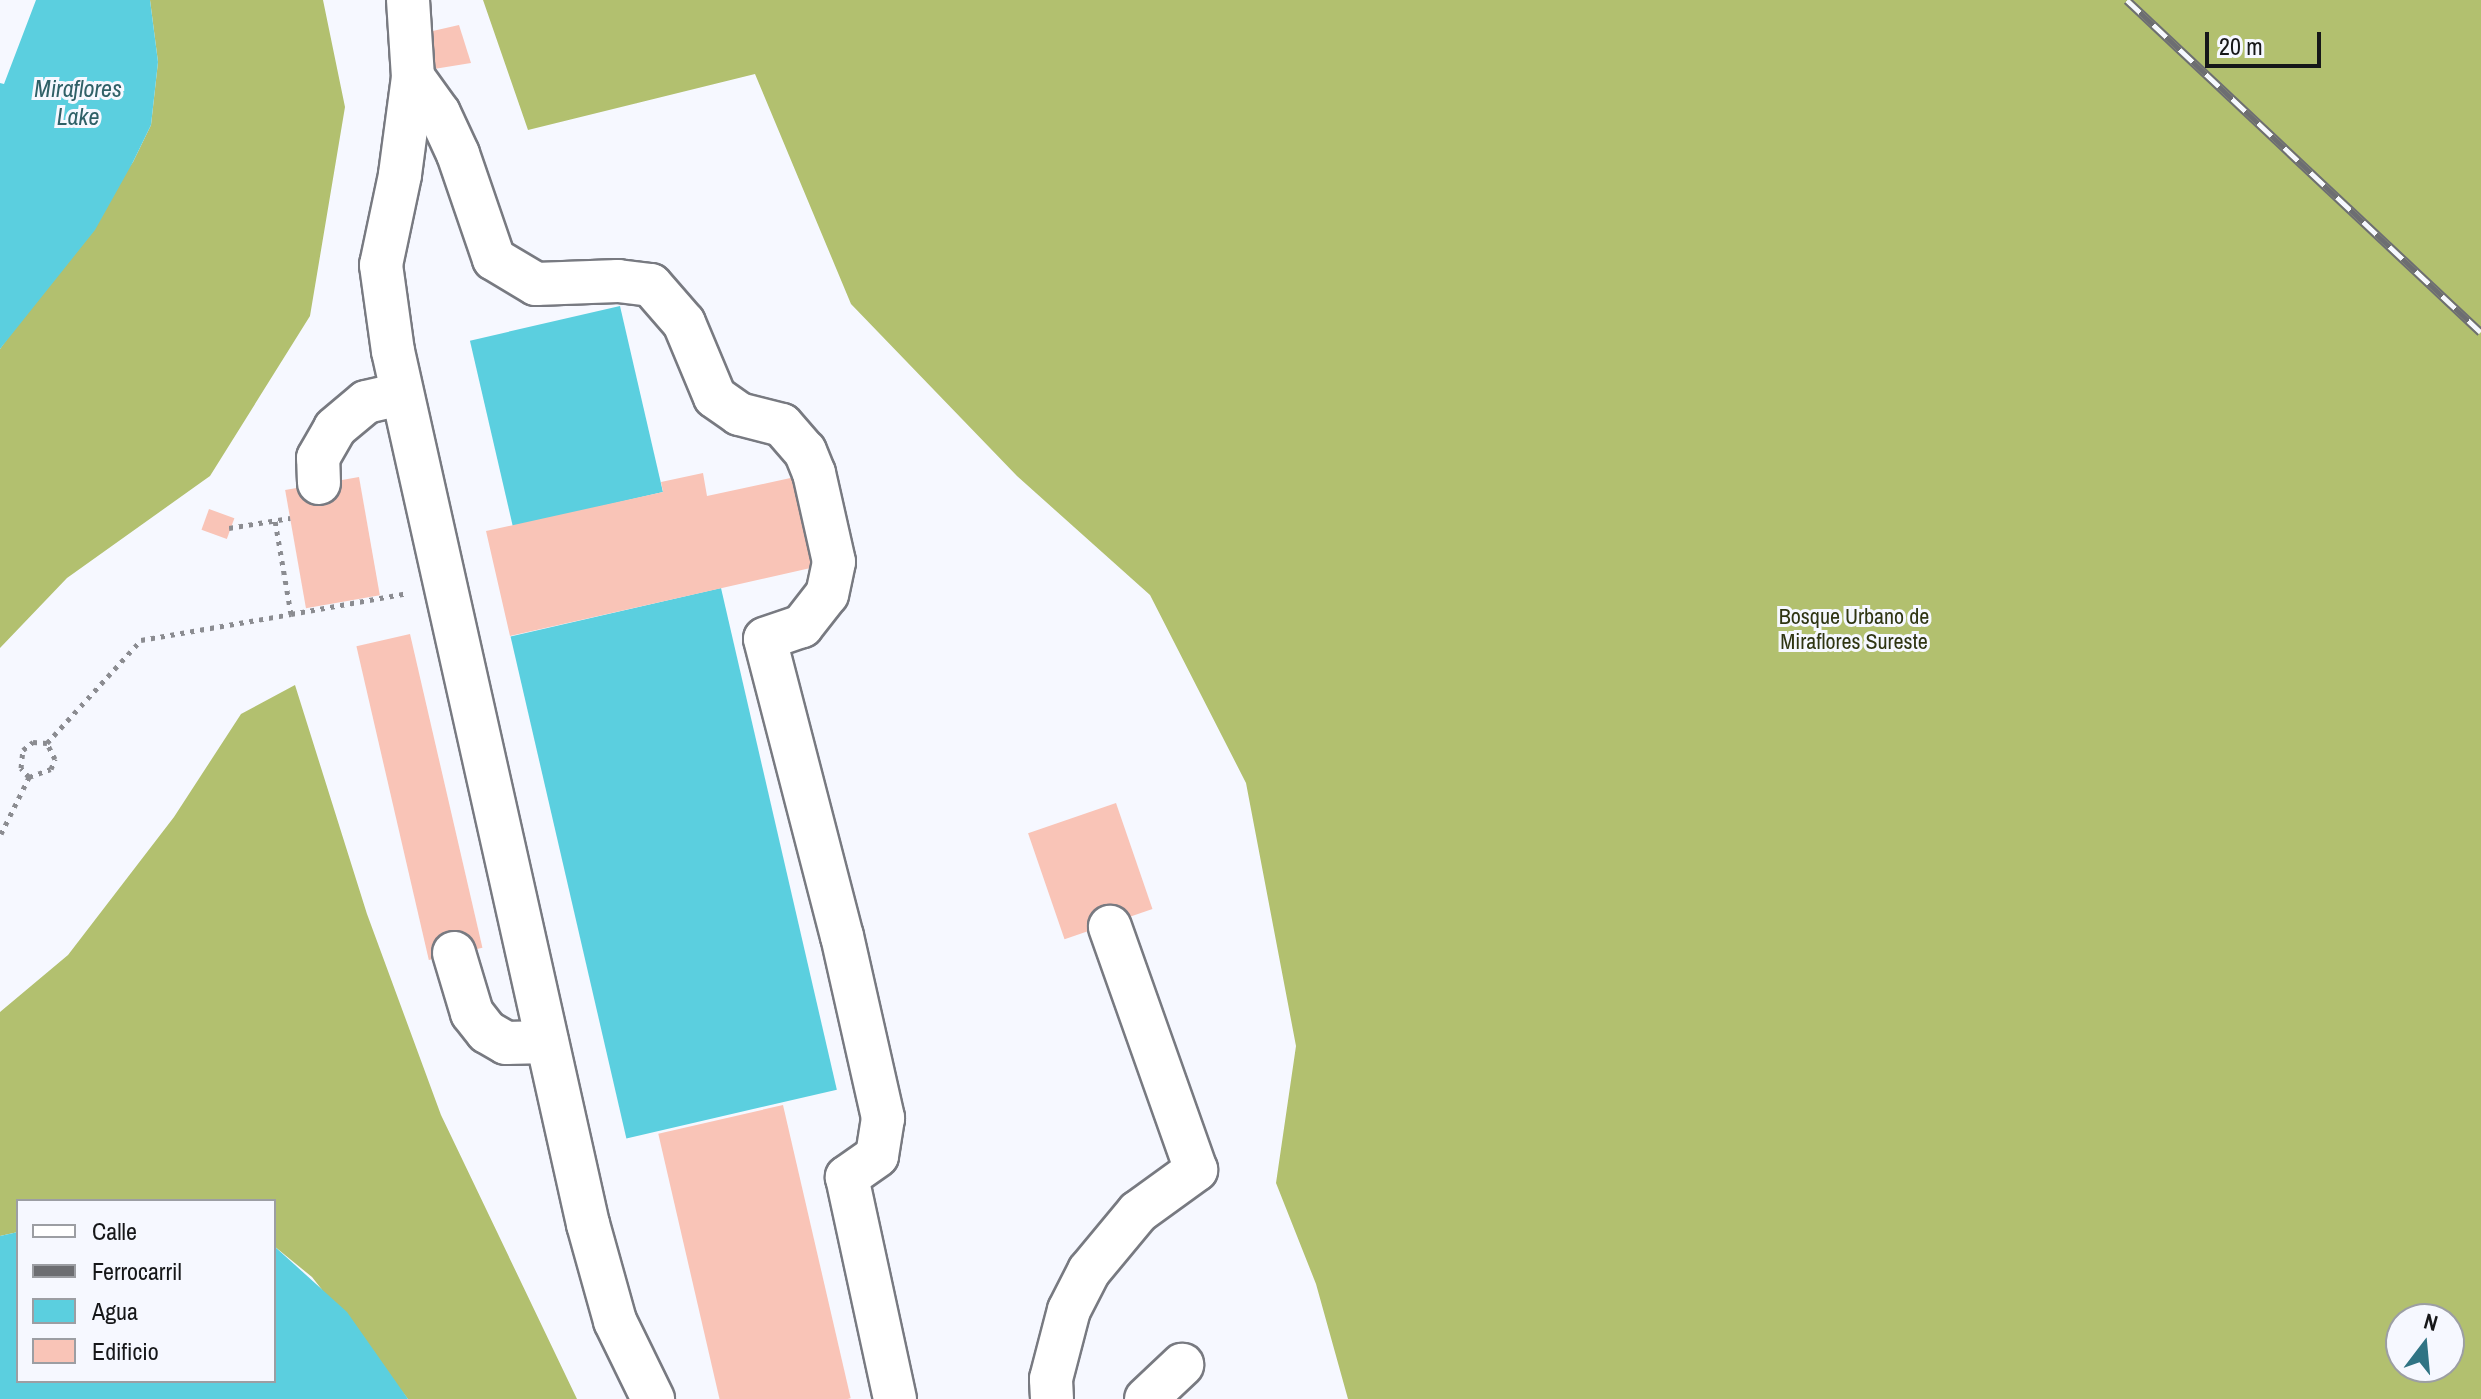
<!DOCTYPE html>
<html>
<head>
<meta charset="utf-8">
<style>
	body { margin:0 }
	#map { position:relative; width:2481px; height:1399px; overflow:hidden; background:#f6f8ff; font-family:"Archivo Narrow",sans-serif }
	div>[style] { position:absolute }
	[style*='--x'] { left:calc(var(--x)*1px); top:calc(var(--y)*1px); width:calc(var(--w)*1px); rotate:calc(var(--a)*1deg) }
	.forest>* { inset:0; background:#b2c06f }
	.water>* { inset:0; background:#5bcfdf; transform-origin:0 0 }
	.building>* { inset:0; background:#f9c4b7; transform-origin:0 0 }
	.path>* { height:5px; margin-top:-2.5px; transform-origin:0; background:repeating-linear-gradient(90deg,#8b8c91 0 4px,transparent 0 10px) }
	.roads { filter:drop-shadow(2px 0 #787a81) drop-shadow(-2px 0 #787a81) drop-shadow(0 2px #787a81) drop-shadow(0 -2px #787a81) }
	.minor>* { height:42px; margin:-21px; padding:0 21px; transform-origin:21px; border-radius:21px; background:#fff }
	.rail>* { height:9px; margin-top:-4.5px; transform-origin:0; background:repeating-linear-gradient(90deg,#f6f8ff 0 18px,#6d6e72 0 36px); box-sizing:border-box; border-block:2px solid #6d6e72 }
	span { translate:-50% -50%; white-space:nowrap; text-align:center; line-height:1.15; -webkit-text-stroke:6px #f6f8ff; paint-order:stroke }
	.park-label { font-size:22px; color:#2f3512 }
	.water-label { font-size:24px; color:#2f6067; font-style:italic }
	.legend { position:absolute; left:16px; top:1199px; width:260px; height:184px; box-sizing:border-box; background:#f6f8ff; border:2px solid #9c9ea3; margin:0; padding:10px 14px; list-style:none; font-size:24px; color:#161719 }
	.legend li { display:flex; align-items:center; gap:16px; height:40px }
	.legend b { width:40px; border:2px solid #9c9ea3 }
	.north { position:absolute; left:2385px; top:1303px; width:80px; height:80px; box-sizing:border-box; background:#f6f8ff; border:2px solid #9c9ea3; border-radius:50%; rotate:16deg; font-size:22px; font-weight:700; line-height:32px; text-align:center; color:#161719 }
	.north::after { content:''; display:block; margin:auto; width:28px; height:36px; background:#307484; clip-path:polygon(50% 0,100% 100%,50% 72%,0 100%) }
	.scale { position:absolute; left:2205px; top:32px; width:116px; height:36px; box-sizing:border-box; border:4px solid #161719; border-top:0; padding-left:10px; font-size:24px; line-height:28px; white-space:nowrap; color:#161719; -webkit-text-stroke:6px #f6f8ff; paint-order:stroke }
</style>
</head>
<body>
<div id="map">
	<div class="forest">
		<div style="clip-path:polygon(150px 0,323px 0,345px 107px,310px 316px,210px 476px,67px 578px,0 648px,0 349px,133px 162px,151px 125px,158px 62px)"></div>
		<div style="clip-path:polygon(evenodd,483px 0,2481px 0,2481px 1399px,1348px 1399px,1316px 1284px,1276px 1183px,1296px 1046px,1246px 783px,1150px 595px,1017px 476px,851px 304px,755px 74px,528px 130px,483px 0,2449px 1319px,2449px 1367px,2401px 1367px,2401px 1319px,2449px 1319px)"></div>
		<div style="clip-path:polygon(295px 685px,367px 914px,441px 1115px,577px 1399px,408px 1399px,312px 1277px,274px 1246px,274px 1201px,18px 1201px,18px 1232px,0 1236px,0 1012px,68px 955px,174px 817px,241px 714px)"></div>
	</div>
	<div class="water">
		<div style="clip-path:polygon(36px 0,150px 0,158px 62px,151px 125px,133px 162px,95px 230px,0 349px,0 83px,4px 84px)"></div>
		<div style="left:620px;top:306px;width:191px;height:154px;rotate:77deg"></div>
		<div style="left:721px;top:588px;width:515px;height:216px;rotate:77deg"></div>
		<div style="clip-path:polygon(18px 1232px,18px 1381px,274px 1381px,274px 1246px,347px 1312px,408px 1399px,0 1399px,0 1236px)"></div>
	</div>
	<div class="building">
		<div style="clip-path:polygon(459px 25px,471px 63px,434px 69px,424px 33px)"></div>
		<div style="clip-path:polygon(703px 473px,707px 496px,795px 477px,815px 567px,510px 636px,486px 531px,663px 492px,661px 482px)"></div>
		<div style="left:359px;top:477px;width:120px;height:75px;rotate:80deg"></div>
		<div style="left:209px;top:509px;width:27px;height:22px;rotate:20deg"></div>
		<div style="left:410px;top:634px;width:322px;height:55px;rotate:77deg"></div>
		<div style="left:1116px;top:803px;width:112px;height:93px;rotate:71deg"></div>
		<div style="left:783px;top:1105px;width:301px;height:128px;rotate:77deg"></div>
	</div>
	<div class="path">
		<div style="--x:229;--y:528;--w:62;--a:-9.3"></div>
		<div style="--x:291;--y:614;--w:119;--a:-10.2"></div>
		<div style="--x:29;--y:777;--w:12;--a:-132"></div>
		<div style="--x:21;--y:768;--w:18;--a:-84"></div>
		<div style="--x:23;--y:750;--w:13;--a:-39"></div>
		<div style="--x:33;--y:742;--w:14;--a:4"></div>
		<div style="--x:1;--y:834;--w:64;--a:-63.8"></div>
		<div style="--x:29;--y:777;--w:23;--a:-20"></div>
		<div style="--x:51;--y:769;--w:11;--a:-68"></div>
		<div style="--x:55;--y:759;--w:18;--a:-117"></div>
		<div style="--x:47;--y:743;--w:139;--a:-47.6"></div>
		<div style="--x:141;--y:640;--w:152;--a:-9.8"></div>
		<div style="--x:291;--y:614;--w:95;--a:-99.7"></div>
	</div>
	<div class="roads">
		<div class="minor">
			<div style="--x:408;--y:0;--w:77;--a:86.3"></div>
			<div style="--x:413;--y:77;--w:99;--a:97.6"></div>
			<div style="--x:400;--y:175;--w:92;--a:101.9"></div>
			<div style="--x:381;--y:265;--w:87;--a:82.1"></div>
			<div style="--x:393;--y:351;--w:895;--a:77.41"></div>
			<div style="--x:588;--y:1224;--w:101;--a:74.4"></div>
			<div style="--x:615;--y:1321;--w:87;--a:64"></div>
			<div style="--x:413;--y:77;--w:44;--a:54.2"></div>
			<div style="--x:439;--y:113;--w:45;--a:65.1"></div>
			<div style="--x:458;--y:154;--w:111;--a:71.1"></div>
			<div style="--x:494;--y:259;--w:49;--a:30.8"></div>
			<div style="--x:536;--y:284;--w:82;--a:-2.1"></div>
			<div style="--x:618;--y:281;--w:33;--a:7"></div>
			<div style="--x:651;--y:285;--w:50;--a:49"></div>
			<div style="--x:684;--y:323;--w:80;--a:67.3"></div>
			<div style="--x:715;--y:397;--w:29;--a:35"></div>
			<div style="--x:739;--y:414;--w:44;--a:14.3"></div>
			<div style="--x:782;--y:425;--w:35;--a:49"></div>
			<div style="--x:805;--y:451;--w:24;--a:68"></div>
			<div style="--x:814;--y:473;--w:91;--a:77.3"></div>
			<div style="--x:834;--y:562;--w:33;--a:102"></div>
			<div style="--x:827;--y:594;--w:41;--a:128"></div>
			<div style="--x:802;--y:626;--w:39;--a:161"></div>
			<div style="--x:765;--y:639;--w:307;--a:75.5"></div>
			<div style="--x:842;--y:936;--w:187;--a:77.3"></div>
			<div style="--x:883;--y:1118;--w:38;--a:99"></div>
			<div style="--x:877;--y:1156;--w:37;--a:145"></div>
			<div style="--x:847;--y:1177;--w:227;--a:77.8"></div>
			<div style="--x:319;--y:483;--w:25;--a:-92"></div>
			<div style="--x:318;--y:458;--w:34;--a:-60"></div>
			<div style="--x:335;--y:428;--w:40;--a:-40"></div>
			<div style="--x:366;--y:402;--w:35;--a:-13"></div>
			<div style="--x:454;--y:953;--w:63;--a:73.3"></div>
			<div style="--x:472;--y:1013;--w:24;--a:52"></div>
			<div style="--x:487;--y:1032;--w:22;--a:30"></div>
			<div style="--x:506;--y:1043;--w:41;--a:-1.4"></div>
			<div style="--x:1052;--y:1399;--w:20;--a:-93"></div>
			<div style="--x:1051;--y:1379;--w:71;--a:-75.4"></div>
			<div style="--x:1069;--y:1310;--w:44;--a:-62.9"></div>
			<div style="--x:1089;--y:1271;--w:77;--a:-50.3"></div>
			<div style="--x:1138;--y:1212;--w:72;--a:-35.9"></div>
			<div style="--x:1196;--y:1170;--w:258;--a:-109.5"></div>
			<div style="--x:1146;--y:1399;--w:50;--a:-43.4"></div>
		</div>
	</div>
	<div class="rail">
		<div style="--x:2127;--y:0;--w:485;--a:43.2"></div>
	</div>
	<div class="park-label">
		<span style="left:1854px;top:629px">Bosque Urbano de<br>Miraflores Sureste</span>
	</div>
	<div class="water-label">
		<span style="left:78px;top:103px">Miraflores<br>Lake</span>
	</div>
	<ul class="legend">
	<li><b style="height:10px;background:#fff"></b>Calle</li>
	<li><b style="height:10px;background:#6d6e72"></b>Ferrocarril</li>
	<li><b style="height:22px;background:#5bcfdf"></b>Agua</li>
	<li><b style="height:22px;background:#f9c4b7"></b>Edificio</li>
	</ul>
	<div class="north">N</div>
	<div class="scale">20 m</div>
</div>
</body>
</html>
